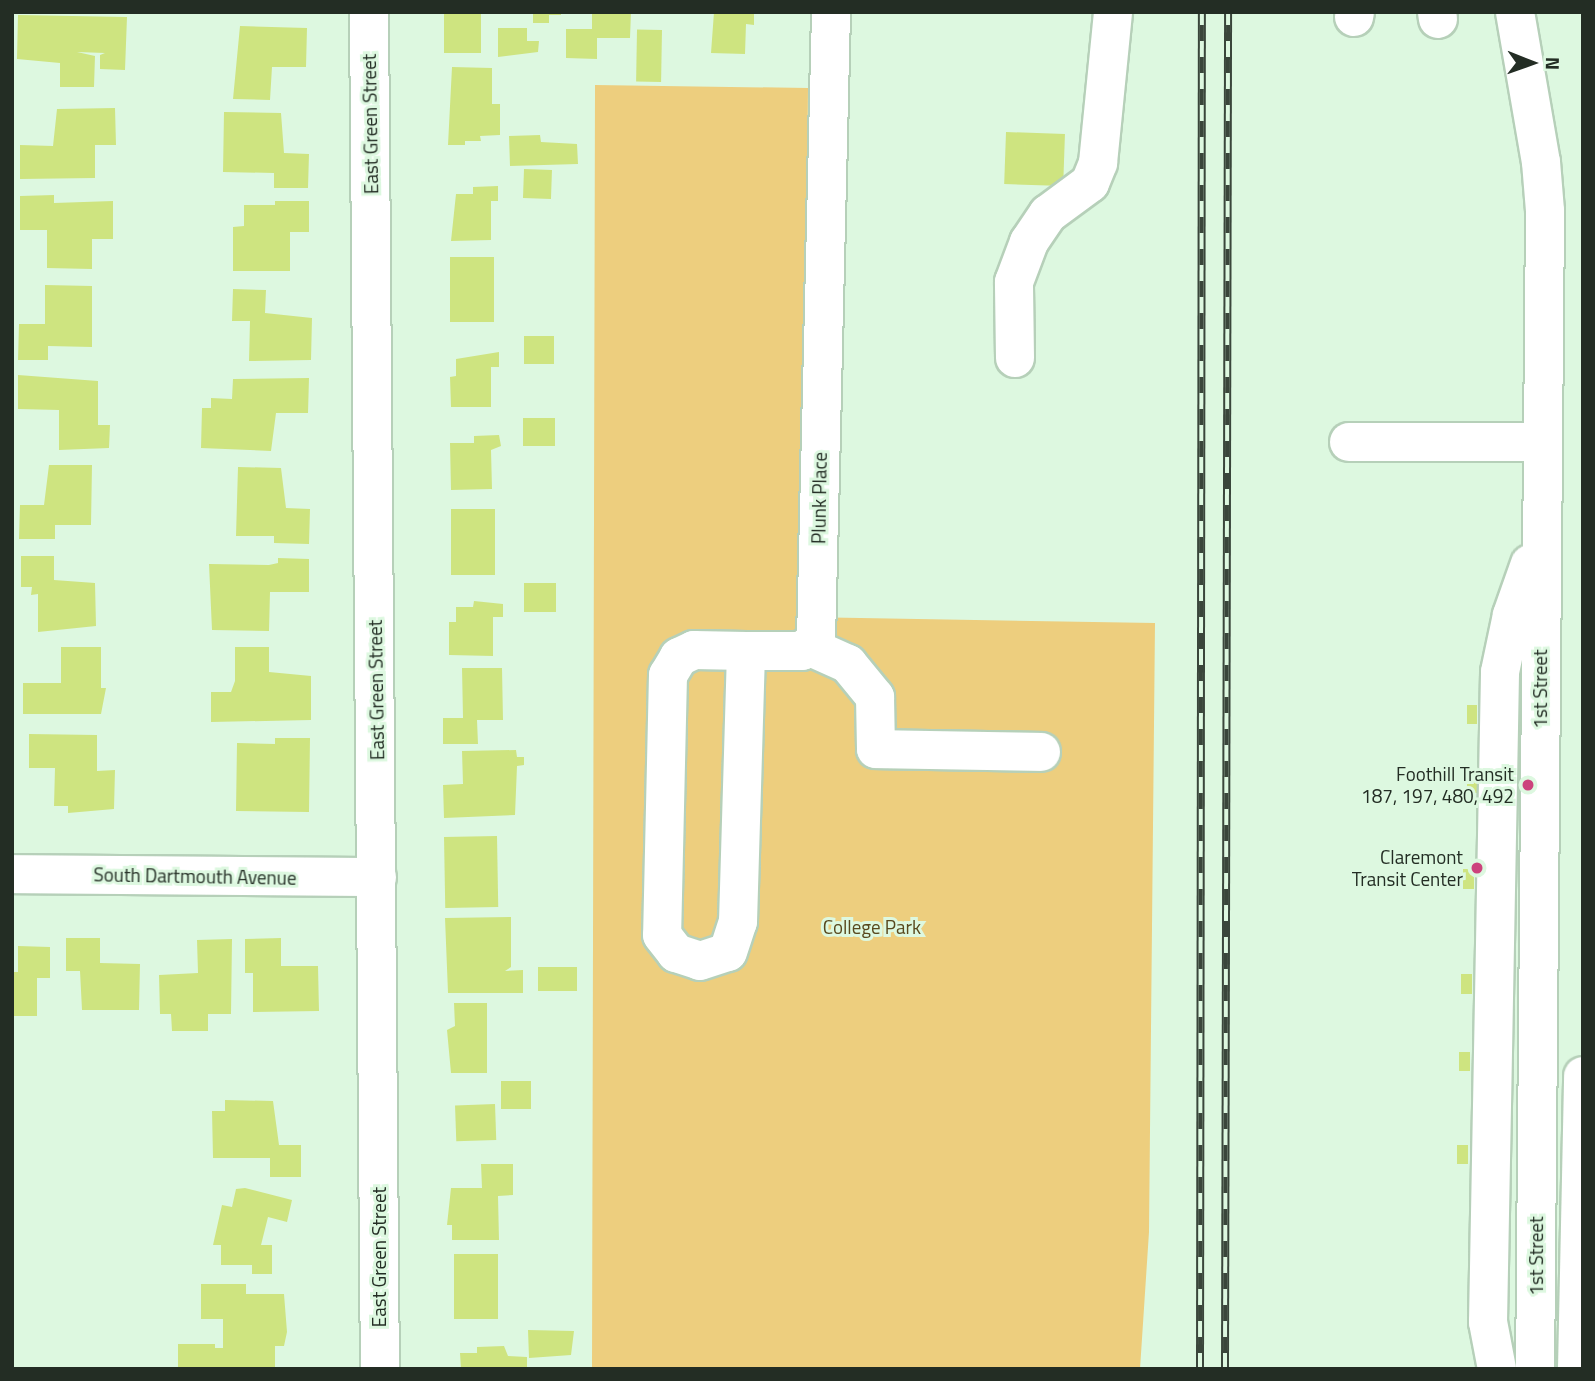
<!DOCTYPE html>
<html>
<head>
<meta charset="utf-8">
<style>
	body { margin:0 }
	#map { position:relative; width:1595px; height:1381px; overflow:hidden; background:#ddf8e0; font-family:"Titillium Web",sans-serif }
	div>[style] { position:absolute }
	[style*='--x'] { left:calc(var(--x)*1px); top:calc(var(--y)*1px); width:calc(var(--w)*1px); rotate:calc(var(--a)*1deg) }
	.green>* { inset:0; background:#edce7e }
	.building>* { inset:0; background:#cee480; transform-origin:0 0 }
	.roads { filter:drop-shadow(2px 0 #b6d0b9) drop-shadow(-2px 0 #b6d0b9) drop-shadow(0 2px #b6d0b9) drop-shadow(0 -2px #b6d0b9) }
	.minor>* { height:38px; margin:-19px; padding:0 19px; transform-origin:19px; border-radius:19px; background:#fff }
	.rail>* { height:8px; margin-top:-4px; transform-origin:0; background:repeating-linear-gradient(90deg,#ddf8e0 0 16px,#3a463b 0 32px); box-sizing:border-box; border-block:2px solid #3a463b }
	.dots>* { width:19px; height:19px; translate:-50% -50%; box-sizing:border-box; border:4px solid #ddf8e0; border-radius:50% }
	span { translate:-50% -50%; white-space:nowrap; text-align:center; line-height:1.15; -webkit-text-stroke:6px #ddf8e0; paint-order:stroke }
	.street-label { font-size:19px; color:#232d24 }
	.poi-label { font-size:19px; color:#232d24 }
	.right { translate:-100% -50%; text-align:right }
	.park-label { font-size:19px; color:#58481d }
	.frame { position:absolute; inset:0; border:14px solid #232d24; pointer-events:none }
	.north { position:absolute; left:1497px; top:28px; width:70px; height:70px; -webkit-text-stroke:5px #ddf8e0; paint-order:stroke; rotate:91deg; font-size:19px; font-weight:700; line-height:28px; text-align:center; color:#232d24 }
	.north::after { content:''; display:block; margin:auto; width:24px; height:32px; background:#232d24; clip-path:polygon(50% 0,100% 100%,50% 72%,0 100%) }
</style>
</head>
<body>
<div id="map">
	<div class="green">
		<div style="clip-path:polygon(595px 85px,808px 88px,803px 617px,1155px 623px,1149px 1232px,1140px 1369px,592px 1369px)"></div>
	</div>
	<div class="building">
		<div style="left:444px;top:12px;width:37px;height:41px"></div>
		<div style="clip-path:polygon(533px 12px,561px 12px,561px 15px,549px 15px,549px 23px,533px 23px)"></div>
		<div style="clip-path:polygon(592px 12px,631px 12px,630px 38px,597px 38px,597px 59px,566px 58px,566px 29px,592px 29px)"></div>
		<div style="clip-path:polygon(714px 12px,754px 12px,754px 25px,746px 24px,745px 54px,711px 53px)"></div>
		<div style="clip-path:polygon(18px 15px,127px 17px,125px 70px,100px 69px,100px 55px,105px 53px,77px 52px,95px 56px,94px 87px,60px 87px,60px 63px,17px 59px)"></div>
		<div style="clip-path:polygon(240px 26px,307px 28px,306px 67px,272px 67px,270px 100px,233px 99px)"></div>
		<div style="clip-path:polygon(498px 28px,527px 28px,527px 41px,539px 41px,538px 52px,498px 57px)"></div>
		<div style="left:662px;top:30px;width:52px;height:25px;rotate:91deg"></div>
		<div style="clip-path:polygon(452px 67px,492px 68px,492px 104px,500px 104px,500px 135px,480px 136px,481px 141px,465px 141px,465px 145px,448px 145px)"></div>
		<div style="clip-path:polygon(115px 108px,116px 145px,95px 145px,95px 178px,20px 179px,20px 145px,53px 146px,57px 109px)"></div>
		<div style="clip-path:polygon(224px 112px,281px 113px,284px 153px,309px 154px,308px 188px,274px 188px,274px 173px,223px 172px)"></div>
		<div style="left:1006px;top:132px;width:59px;height:52px;rotate:2deg"></div>
		<div style="clip-path:polygon(540px 135px,541px 142px,577px 144px,578px 164px,510px 166px,509px 136px)"></div>
		<div style="left:524px;top:169px;width:28px;height:29px;rotate:2deg"></div>
		<div style="clip-path:polygon(498px 186px,498px 201px,491px 201px,491px 240px,451px 241px,456px 194px,473px 194px,473px 187px)"></div>
		<div style="clip-path:polygon(54px 195px,54px 203px,113px 201px,113px 239px,92px 239px,92px 269px,47px 268px,47px 230px,20px 230px,20px 196px)"></div>
		<div style="clip-path:polygon(275px 201px,309px 201px,309px 232px,290px 232px,290px 271px,233px 271px,233px 227px,244px 226px,244px 205px,275px 205px)"></div>
		<div style="left:494px;top:257px;width:65px;height:44px;rotate:90deg"></div>
		<div style="clip-path:polygon(45px 285px,92px 286px,92px 347px,48px 346px,48px 360px,18px 360px,19px 324px,45px 324px)"></div>
		<div style="clip-path:polygon(233px 289px,266px 290px,265px 313px,312px 318px,311px 360px,249px 361px,250px 321px,232px 321px)"></div>
		<div style="left:524px;top:336px;width:30px;height:28px"></div>
		<div style="clip-path:polygon(499px 352px,499px 367px,491px 367px,491px 407px,451px 407px,450px 377px,456px 376px,456px 359px)"></div>
		<div style="clip-path:polygon(18px 375px,98px 381px,98px 425px,110px 425px,109px 448px,59px 450px,59px 410px,18px 409px)"></div>
		<div style="clip-path:polygon(309px 378px,308px 413px,276px 413px,271px 451px,201px 448px,202px 408px,211px 408px,211px 398px,232px 399px,233px 379px)"></div>
		<div style="left:555px;top:418px;width:28px;height:32px;rotate:90deg"></div>
		<div style="clip-path:polygon(499px 435px,501px 446px,491px 450px,492px 489px,451px 490px,450px 443px,474px 443px,474px 436px)"></div>
		<div style="clip-path:polygon(49px 465px,92px 465px,91px 525px,55px 525px,55px 539px,19px 539px,20px 505px,44px 505px)"></div>
		<div style="clip-path:polygon(238px 467px,281px 468px,286px 508px,310px 509px,309px 544px,274px 543px,274px 536px,236px 536px)"></div>
		<div style="left:451px;top:509px;width:44px;height:66px"></div>
		<div style="clip-path:polygon(21px 556px,54px 556px,54px 580px,95px 583px,96px 626px,38px 632px,38px 594px,31px 595px,32px 587px,21px 587px)"></div>
		<div style="clip-path:polygon(278px 558px,309px 559px,309px 592px,270px 592px,269px 631px,212px 630px,209px 564px,269px 565px,278px 563px)"></div>
		<div style="left:556px;top:583px;width:29px;height:32px;rotate:90deg"></div>
		<div style="clip-path:polygon(474px 601px,503px 604px,503px 617px,493px 617px,493px 656px,449px 655px,449px 622px,456px 622px,456px 607px,473px 607px)"></div>
		<div style="clip-path:polygon(61px 647px,101px 647px,101px 688px,106px 688px,101px 714px,23px 714px,23px 683px,61px 683px)"></div>
		<div style="clip-path:polygon(235px 647px,269px 647px,269px 672px,311px 676px,311px 720px,211px 722px,211px 692px,231px 692px,235px 681px)"></div>
		<div style="clip-path:polygon(462px 668px,502px 668px,503px 720px,477px 720px,478px 744px,443px 744px,443px 718px,463px 718px)"></div>
		<div style="left:1467px;top:705px;width:10px;height:19px"></div>
		<div style="clip-path:polygon(29px 734px,97px 735px,97px 771px,115px 770px,114px 809px,68px 813px,68px 806px,54px 806px,55px 768px,29px 768px)"></div>
		<div style="clip-path:polygon(275px 738px,310px 738px,309px 812px,236px 811px,237px 743px,275px 744px)"></div>
		<div style="clip-path:polygon(516px 750px,517px 757px,524px 757px,524px 765px,517px 766px,515px 815px,444px 818px,443px 785px,463px 784px,462px 751px)"></div>
		<div style="left:1467px;top:774px;width:11px;height:19px"></div>
		<div style="left:497px;top:836px;width:71px;height:53px;rotate:89deg"></div>
		<div style="left:1463px;top:869px;width:11px;height:20px"></div>
		<div style="clip-path:polygon(511px 917px,511px 967px,505px 971px,523px 970px,523px 993px,448px 993px,445px 918px)"></div>
		<div style="clip-path:polygon(66px 938px,100px 938px,100px 963px,140px 964px,139px 1010px,82px 1010px,80px 971px,66px 971px)"></div>
		<div style="clip-path:polygon(281px 938px,281px 966px,318px 966px,319px 1011px,253px 1012px,253px 973px,245px 973px,245px 939px)"></div>
		<div style="clip-path:polygon(232px 939px,231px 1014px,208px 1014px,208px 1031px,172px 1031px,171px 1014px,160px 1014px,159px 975px,198px 973px,197px 940px)"></div>
		<div style="clip-path:polygon(18px 946px,50px 947px,50px 978px,37px 978px,37px 1016px,12px 1016px,12px 972px,18px 972px)"></div>
		<div style="left:538px;top:967px;width:39px;height:24px"></div>
		<div style="left:1461px;top:974px;width:11px;height:20px"></div>
		<div style="clip-path:polygon(454px 1003px,487px 1003px,487px 1073px,451px 1073px,447px 1030px,455px 1026px)"></div>
		<div style="left:1459px;top:1052px;width:11px;height:19px"></div>
		<div style="left:501px;top:1081px;width:30px;height:28px"></div>
		<div style="clip-path:polygon(225px 1100px,273px 1101px,279px 1145px,301px 1145px,301px 1177px,270px 1177px,270px 1158px,213px 1158px,212px 1111px,225px 1111px)"></div>
		<div style="left:495px;top:1104px;width:36px;height:40px;rotate:88deg"></div>
		<div style="left:1457px;top:1145px;width:11px;height:19px"></div>
		<div style="clip-path:polygon(481px 1164px,513px 1164px,513px 1195px,498px 1196px,499px 1240px,452px 1240px,452px 1225px,447px 1225px,451px 1188px,482px 1188px)"></div>
		<div style="clip-path:polygon(245px 1188px,292px 1200px,287px 1222px,268px 1217px,261px 1245px,272px 1245px,272px 1274px,252px 1274px,252px 1265px,221px 1265px,221px 1245px,213px 1245px,222px 1205px,232px 1207px,236px 1189px)"></div>
		<div style="left:454px;top:1254px;width:44px;height:65px"></div>
		<div style="clip-path:polygon(201px 1284px,246px 1284px,246px 1294px,284px 1294px,287px 1332px,284px 1346px,275px 1346px,275px 1369px,178px 1369px,178px 1344px,215px 1344px,215px 1348px,223px 1348px,223px 1319px,201px 1319px)"></div>
		<div style="clip-path:polygon(528px 1330px,574px 1331px,571px 1355px,529px 1358px)"></div>
		<div style="clip-path:polygon(504px 1346px,508px 1356px,527px 1357px,527px 1369px,461px 1369px,460px 1353px,477px 1353px,477px 1347px)"></div>
	</div>
	<div class="roads">
		<div class="minor">
			<div style="--x:369;--y:12;--w:1357;--a:89.54"></div>
			<div style="--x:1437;--y:12;--w:7;--a:82"></div>
			<div style="--x:1515;--y:12;--w:152;--a:80.2"></div>
			<div style="--x:1541;--y:162;--w:49;--a:85.3"></div>
			<div style="--x:1545;--y:211;--w:1158;--a:90.49"></div>
			<div style="--x:1354;--y:17;--w:5;--a:-79"></div>
			<div style="--x:1015;--y:358;--w:76;--a:-90.8"></div>
			<div style="--x:1014;--y:282;--w:43;--a:-69.4"></div>
			<div style="--x:1029;--y:242;--w:34;--a:-56"></div>
			<div style="--x:1048;--y:214;--w:52;--a:-36.4"></div>
			<div style="--x:1090;--y:183;--w:22;--a:-68"></div>
			<div style="--x:1098;--y:163;--w:152;--a:-84.3"></div>
			<div style="--x:1349;--y:442;--w:193;--a:0"></div>
			<div style="--x:808;--y:646;--w:44;--a:24.2"></div>
			<div style="--x:848;--y:664;--w:43;--a:50.7"></div>
			<div style="--x:875;--y:697;--w:52;--a:88.9"></div>
			<div style="--x:876;--y:749;--w:165;--a:1"></div>
			<div style="--x:746;--y:651;--w:52;--a:-178.9"></div>
			<div style="--x:694;--y:650;--w:17;--a:155"></div>
			<div style="--x:679;--y:657;--w:21;--a:121"></div>
			<div style="--x:668;--y:675;--w:260;--a:91.3"></div>
			<div style="--x:662;--y:935;--w:23;--a:52"></div>
			<div style="--x:676;--y:953;--w:25;--a:18"></div>
			<div style="--x:700;--y:961;--w:29;--a:-18"></div>
			<div style="--x:728;--y:952;--w:32;--a:-72"></div>
			<div style="--x:738;--y:922;--w:271;--a:-88.3"></div>
			<div style="--x:746;--y:651;--w:56;--a:0"></div>
			<div style="--x:802;--y:651;--w:18;--a:-38"></div>
			<div style="--x:816;--y:640;--w:628;--a:-88.63"></div>
			<div style="--x:12;--y:874;--w:365;--a:0.5"></div>
			<div style="--x:1497;--y:1369;--w:48;--a:-100.8"></div>
			<div style="--x:1488;--y:1322;--w:650;--a:-88.94"></div>
			<div style="--x:1500;--y:672;--w:58;--a:-78.1"></div>
			<div style="--x:1512;--y:615;--w:54;--a:-70.6"></div>
			<div style="--x:1577;--y:1369;--w:293;--a:-88.8"></div>
		</div>
	</div>
	<div class="rail">
		<div style="--x:1200;--y:1369;--w:1357;--a:-89.92"></div>
		<div style="--x:1225;--y:1369;--w:1357;--a:-89.87"></div>
	</div>
	<div class="dots">
		<div style="left:1528px;top:785px;background:#cc437d"></div>
		<div style="left:1477px;top:868px;background:#cc437d"></div>
	</div>
	<div class="street-label">
		<span style="left:370px;top:124px;rotate:-91deg">East Green Street</span>
		<span style="left:819px;top:498px;rotate:-89deg">Plunk Place</span>
		<span style="left:1540px;top:689px;rotate:-90deg">1st Street</span>
		<span style="left:376px;top:690px;rotate:-91deg">East Green Street</span>
		<span style="left:195px;top:876px;rotate:1deg">South Dartmouth Avenue</span>
		<span style="left:1536px;top:1256px;rotate:-90deg">1st Street</span>
		<span style="left:379px;top:1257px;rotate:-90deg">East Green Street</span>
	</div>
	<div class="poi-label">
		<span class="right" style="left:1514px;top:785px">Foothill Transit<br>187, 197, 480, 492</span>
		<span class="right" style="left:1463px;top:868px">Claremont<br>Transit Center</span>
	</div>
	<div class="park-label">
		<span style="left:872px;top:927px">College Park</span>
	</div>
	<div class="frame"></div>
	<div class="north">N</div>
</div>
</body>
</html>
